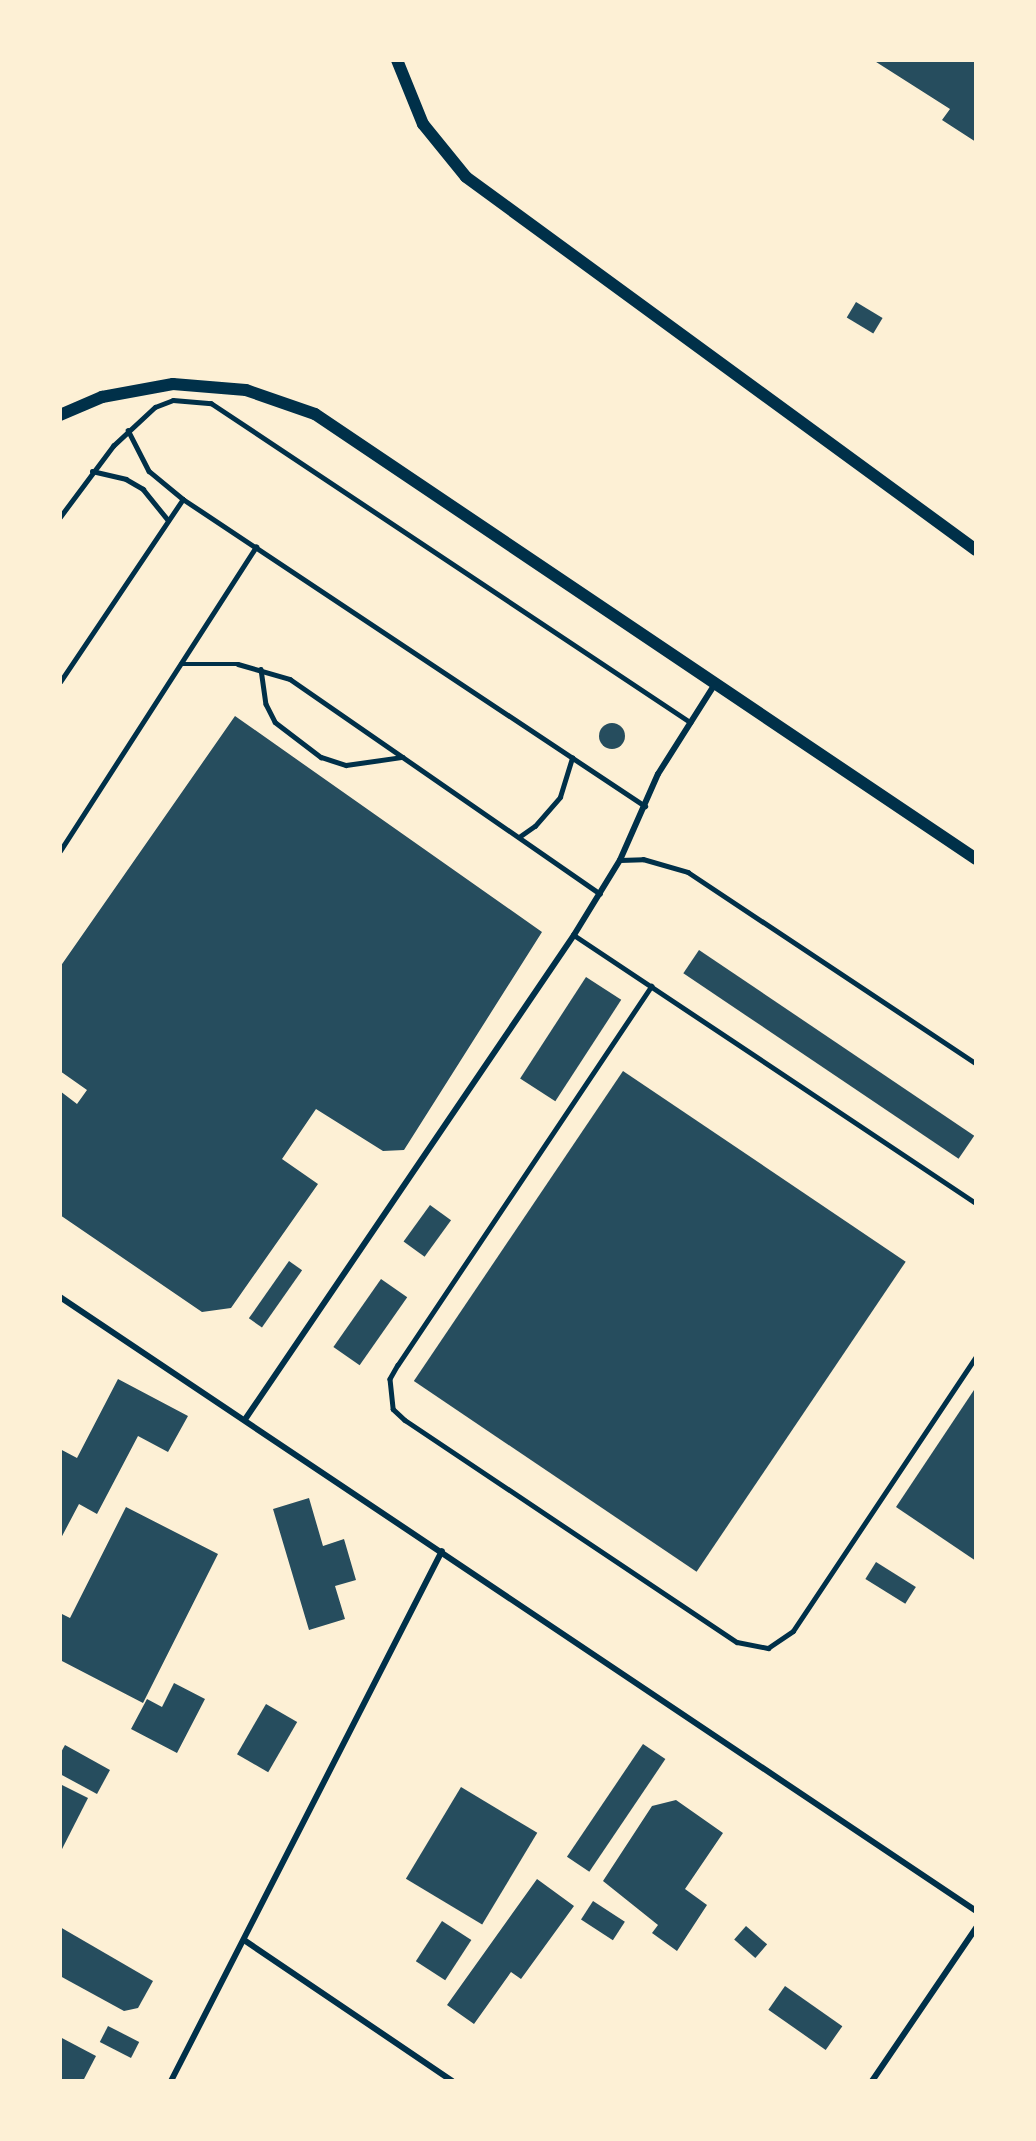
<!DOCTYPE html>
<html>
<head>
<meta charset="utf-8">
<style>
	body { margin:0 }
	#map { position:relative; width:1036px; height:2141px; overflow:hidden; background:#fdf0d5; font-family:"DM Sans",sans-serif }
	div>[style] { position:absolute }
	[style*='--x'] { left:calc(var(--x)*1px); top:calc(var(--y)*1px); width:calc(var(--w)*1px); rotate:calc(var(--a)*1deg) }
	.building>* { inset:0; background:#264d5e; transform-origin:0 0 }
	.round { border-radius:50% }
	.service>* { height:4.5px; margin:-2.25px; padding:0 2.25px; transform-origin:2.25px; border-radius:2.25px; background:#003049 }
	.minor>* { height:6px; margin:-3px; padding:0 3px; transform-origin:3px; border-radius:3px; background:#003049 }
	.secondary>* { height:12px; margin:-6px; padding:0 6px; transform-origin:6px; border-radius:6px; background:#003049 }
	span { translate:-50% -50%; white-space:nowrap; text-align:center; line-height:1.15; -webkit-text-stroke:4.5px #fdf0d5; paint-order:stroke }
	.frame { position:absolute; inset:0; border:62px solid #fdf0d5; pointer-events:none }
</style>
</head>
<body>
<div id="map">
	<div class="building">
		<div style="clip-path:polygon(873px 60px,976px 60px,976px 142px,942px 120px,950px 109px)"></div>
		<div style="left:856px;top:302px;width:31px;height:18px;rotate:31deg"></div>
		<div style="clip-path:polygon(235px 716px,542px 932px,404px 1150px,383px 1151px,316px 1109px,282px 1159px,318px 1184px,231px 1308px,202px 1312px,60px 1215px,60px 1091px,77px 1104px,87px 1090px,60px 1071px,60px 967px)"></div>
		<div class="round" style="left:599px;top:723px;width:26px;height:26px"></div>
		<div style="left:699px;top:950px;width:332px;height:28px;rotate:34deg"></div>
		<div style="left:586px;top:977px;width:42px;height:121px;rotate:33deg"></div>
		<div style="left:623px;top:1071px;width:341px;height:374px;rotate:34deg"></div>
		<div style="left:430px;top:1205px;width:26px;height:45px;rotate:36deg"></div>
		<div style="left:289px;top:1261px;width:16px;height:70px;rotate:35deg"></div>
		<div style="left:381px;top:1279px;width:32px;height:83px;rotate:35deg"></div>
		<div style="clip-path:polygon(118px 1379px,188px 1416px,168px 1452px,138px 1436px,97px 1514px,79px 1504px,60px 1540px,60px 1449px,77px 1458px)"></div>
		<div style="clip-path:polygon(976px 1387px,976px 1561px,896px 1507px)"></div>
		<div style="clip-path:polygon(309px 1498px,323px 1546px,344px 1539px,356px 1580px,335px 1586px,345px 1619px,309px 1630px,273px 1509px)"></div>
		<div style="clip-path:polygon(126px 1507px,218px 1554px,143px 1703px,60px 1660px,60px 1613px,70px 1618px)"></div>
		<div style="left:876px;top:1562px;width:47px;height:20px;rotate:32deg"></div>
		<div style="clip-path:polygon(174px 1683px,205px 1699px,177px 1753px,131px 1729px,147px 1699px,162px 1707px)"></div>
		<div style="left:266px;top:1704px;width:36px;height:58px;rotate:30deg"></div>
		<div style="left:643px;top:1744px;width:27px;height:136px;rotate:34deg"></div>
		<div style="clip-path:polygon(65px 1745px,110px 1770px,97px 1794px,60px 1774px,60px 1754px)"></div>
		<div style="clip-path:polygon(60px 1784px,88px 1798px,60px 1853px)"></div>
		<div style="left:461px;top:1787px;width:89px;height:107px;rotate:31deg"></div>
		<div style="clip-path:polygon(676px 1800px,723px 1833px,685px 1889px,707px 1905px,677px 1951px,652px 1933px,658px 1925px,603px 1881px,652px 1806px)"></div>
		<div style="clip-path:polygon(537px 1879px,574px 1906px,521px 1979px,511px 1972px,474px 2024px,447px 2005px)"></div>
		<div style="left:593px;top:1901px;width:38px;height:22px;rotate:33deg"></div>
		<div style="left:442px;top:1921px;width:35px;height:48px;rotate:33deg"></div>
		<div style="left:746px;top:1926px;width:28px;height:18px;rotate:41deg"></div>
		<div style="clip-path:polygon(60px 1927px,153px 1981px,138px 2008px,124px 2011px,60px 1976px)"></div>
		<div style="left:785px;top:1986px;width:70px;height:29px;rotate:35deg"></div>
		<div style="left:108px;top:2026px;width:35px;height:18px;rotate:27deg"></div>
		<div style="clip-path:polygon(60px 2037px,96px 2056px,83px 2081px,60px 2081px)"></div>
	</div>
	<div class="service">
		<div style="--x:128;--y:430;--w:46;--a:62.9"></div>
		<div style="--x:149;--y:471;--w:44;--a:39.5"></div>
		<div style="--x:183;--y:499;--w:555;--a:33.6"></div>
		<div style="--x:92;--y:471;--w:35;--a:13"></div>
		<div style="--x:126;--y:479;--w:20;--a:30"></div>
		<div style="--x:143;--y:489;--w:40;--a:51"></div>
		<div style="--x:60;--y:517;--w:89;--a:-53.3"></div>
		<div style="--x:113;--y:446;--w:57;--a:-42.9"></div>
		<div style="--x:155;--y:407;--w:19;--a:-21"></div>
		<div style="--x:173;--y:400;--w:38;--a:5"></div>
		<div style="--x:211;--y:403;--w:576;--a:33.66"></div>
		<div style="--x:181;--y:664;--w:57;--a:0"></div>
		<div style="--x:238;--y:664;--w:54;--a:16.1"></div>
		<div style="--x:290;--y:679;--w:377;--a:34.7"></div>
		<div style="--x:261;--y:669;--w:35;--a:82"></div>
		<div style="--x:266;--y:704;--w:20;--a:63"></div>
		<div style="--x:275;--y:722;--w:58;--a:37.3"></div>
		<div style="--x:321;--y:757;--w:26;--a:18"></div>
		<div style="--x:346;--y:765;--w:57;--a:-8.1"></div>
		<div style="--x:60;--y:682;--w:220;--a:-56.1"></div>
		<div style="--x:519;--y:837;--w:19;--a:-35"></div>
		<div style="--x:535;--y:826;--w:38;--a:-49"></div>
		<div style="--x:560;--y:797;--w:41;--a:-72.9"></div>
		<div style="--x:60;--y:851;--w:362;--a:-57.2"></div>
		<div style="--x:620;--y:860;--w:23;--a:-2"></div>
		<div style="--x:643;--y:859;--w:47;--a:16.1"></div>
		<div style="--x:688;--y:872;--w:346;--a:33.6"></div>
		<div style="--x:574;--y:935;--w:483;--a:33.7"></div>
		<div style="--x:652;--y:986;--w:456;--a:123.8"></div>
		<div style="--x:398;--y:1365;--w:16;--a:120"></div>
		<div style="--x:390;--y:1379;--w:30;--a:84"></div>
		<div style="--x:393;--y:1409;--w:16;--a:43"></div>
		<div style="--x:405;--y:1420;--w:399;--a:33.8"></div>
		<div style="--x:737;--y:1642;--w:32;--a:11"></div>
		<div style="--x:768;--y:1648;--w:30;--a:-34"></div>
		<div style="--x:793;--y:1631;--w:329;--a:-56.3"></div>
	</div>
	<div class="minor">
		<div style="--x:60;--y:1297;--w:1103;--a:33.83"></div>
		<div style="--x:246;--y:1418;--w:584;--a:-55.82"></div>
		<div style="--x:574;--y:935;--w:88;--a:-58.5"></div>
		<div style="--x:620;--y:860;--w:94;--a:-66.2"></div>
		<div style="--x:658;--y:774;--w:107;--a:-57.7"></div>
		<div style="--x:244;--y:1940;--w:251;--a:34.1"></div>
		<div style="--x:171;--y:2081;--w:595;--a:-62.92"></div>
		<div style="--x:872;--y:2081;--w:185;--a:-55.8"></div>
	</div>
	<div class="secondary">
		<div style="--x:397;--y:60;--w:69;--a:67.9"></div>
		<div style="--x:423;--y:124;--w:68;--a:50.9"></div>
		<div style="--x:466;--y:177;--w:632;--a:36.18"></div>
		<div style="--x:60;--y:415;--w:46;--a:-23.2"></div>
		<div style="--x:102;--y:397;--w:72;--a:-10.4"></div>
		<div style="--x:173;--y:384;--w:73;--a:4.7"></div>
		<div style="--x:246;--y:390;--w:73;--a:19.2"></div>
		<div style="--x:315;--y:414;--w:797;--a:33.95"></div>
	</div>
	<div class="frame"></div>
</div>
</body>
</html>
